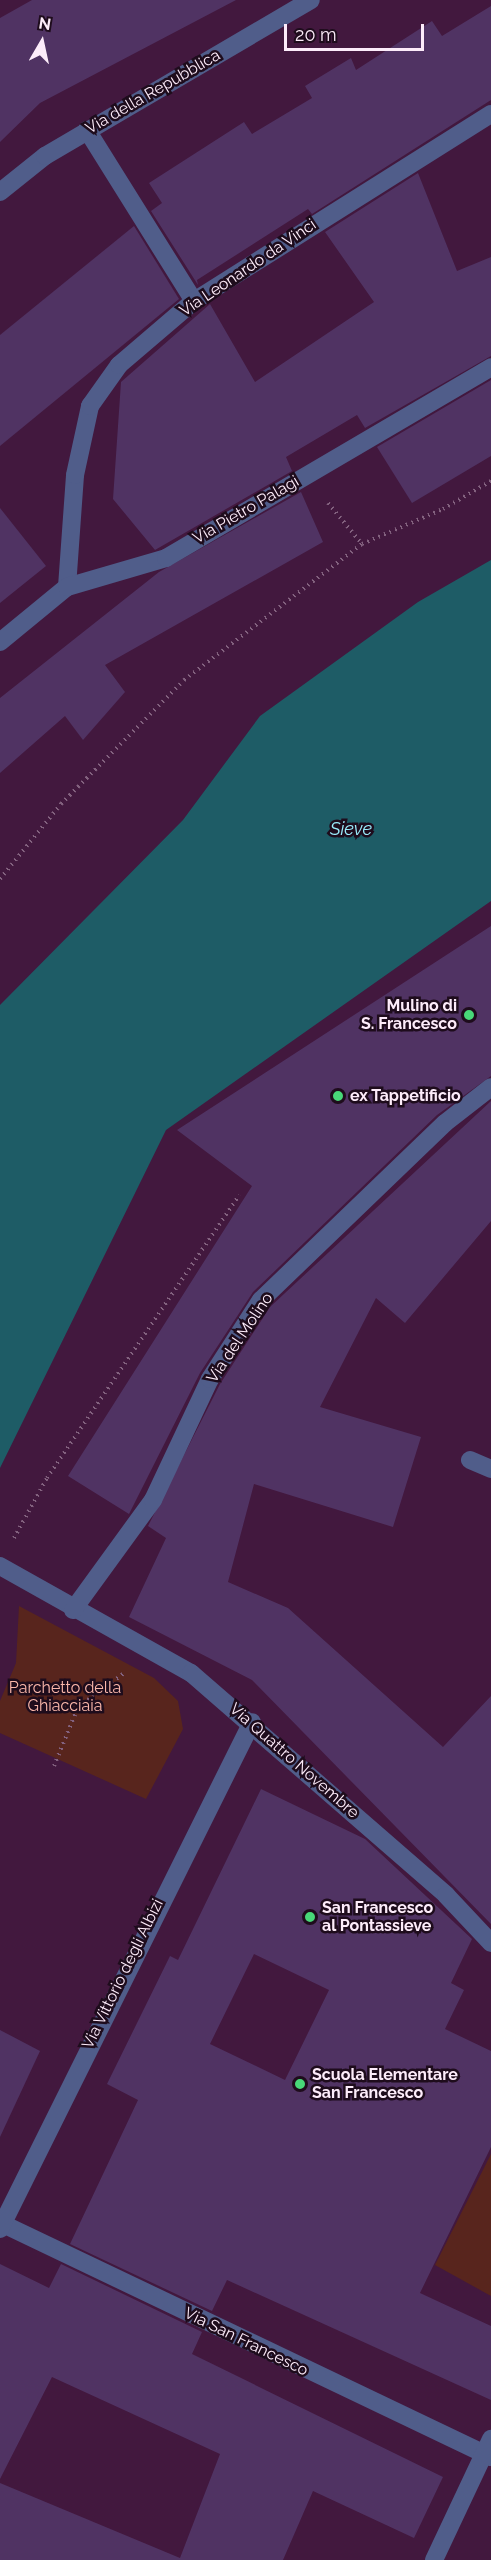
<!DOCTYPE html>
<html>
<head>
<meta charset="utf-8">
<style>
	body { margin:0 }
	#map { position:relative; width:491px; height:2560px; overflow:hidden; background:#42183e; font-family:Raleway,sans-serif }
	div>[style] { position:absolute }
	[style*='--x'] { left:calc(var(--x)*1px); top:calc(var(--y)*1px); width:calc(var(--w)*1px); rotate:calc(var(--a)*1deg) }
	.green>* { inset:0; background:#58251d }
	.water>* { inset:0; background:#1e5c66 }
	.building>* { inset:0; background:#503363 }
	.path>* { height:4px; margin-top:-2px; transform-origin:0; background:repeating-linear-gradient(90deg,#83627f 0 1.5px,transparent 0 6px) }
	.street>* { height:18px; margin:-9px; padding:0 9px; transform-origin:9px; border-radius:9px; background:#505d8a }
	.dots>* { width:16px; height:16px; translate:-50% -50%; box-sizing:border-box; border:3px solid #1e0c1c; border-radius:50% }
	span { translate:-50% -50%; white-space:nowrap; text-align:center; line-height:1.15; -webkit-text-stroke:5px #1e0c1c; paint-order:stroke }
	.street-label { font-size:16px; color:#fdecfa }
	.poi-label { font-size:16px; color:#fdecfa; font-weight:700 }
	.right { translate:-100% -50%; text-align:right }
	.left { translate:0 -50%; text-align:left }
	.park-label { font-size:16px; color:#fcb8ab }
	.water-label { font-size:18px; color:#9bedfc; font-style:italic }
	.north { position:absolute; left:12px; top:12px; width:60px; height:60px; -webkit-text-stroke:4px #1e0c1c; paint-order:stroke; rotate:9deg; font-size:16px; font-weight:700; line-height:24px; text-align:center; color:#fdecfa }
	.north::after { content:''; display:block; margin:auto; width:21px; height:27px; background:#fdecfa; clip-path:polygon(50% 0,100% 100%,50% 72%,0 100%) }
	.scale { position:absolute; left:284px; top:24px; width:140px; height:27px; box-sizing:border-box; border:3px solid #fdecfa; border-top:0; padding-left:8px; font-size:18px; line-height:21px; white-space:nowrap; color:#fdecfa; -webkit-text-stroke:4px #1e0c1c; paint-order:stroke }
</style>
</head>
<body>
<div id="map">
	<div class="green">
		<div style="clip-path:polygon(19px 1606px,154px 1678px,178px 1701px,183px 1729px,146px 1799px,0 1733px,0 1701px,16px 1663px)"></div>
		<div style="clip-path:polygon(491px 2154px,491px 2296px,435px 2265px)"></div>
	</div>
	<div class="water">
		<div style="clip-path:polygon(491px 560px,491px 901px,166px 1130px,0 1468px,0 1005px,183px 820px,260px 716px,418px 602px)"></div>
	</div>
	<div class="building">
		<div style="clip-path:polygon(32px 0,236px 0,40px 103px,0 142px,0 18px)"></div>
		<div style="clip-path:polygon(491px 6px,491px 100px,312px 214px,308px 209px,197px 280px,198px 285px,151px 211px,162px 203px,149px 183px,244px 122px,252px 134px,312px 98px,305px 86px,351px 58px,356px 70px,432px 21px,442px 36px)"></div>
		<div style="clip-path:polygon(418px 173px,457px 271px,491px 257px,491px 356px,365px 428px,357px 415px,286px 457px,292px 471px,155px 550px,113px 499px,121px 382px,210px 304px,255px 382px,374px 302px,325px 232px)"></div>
		<div style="clip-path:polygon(134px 226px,179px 299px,0 446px,0 335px)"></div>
		<div style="clip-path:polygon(491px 380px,491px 456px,412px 503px,377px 447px)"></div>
		<div style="clip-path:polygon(301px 492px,323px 542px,105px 665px,125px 692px,83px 740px,65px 716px,0 773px,0 698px,159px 572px)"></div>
		<div style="clip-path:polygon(0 508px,46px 566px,0 603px)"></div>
		<div style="clip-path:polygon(491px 926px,491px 1076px,437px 1115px,253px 1292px,200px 1373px,129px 1514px,68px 1476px,252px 1186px,177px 1130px)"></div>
		<div style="clip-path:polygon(491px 1101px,491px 1221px,405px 1323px,376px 1298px,320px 1407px,421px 1437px,393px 1527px,254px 1484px,228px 1582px,288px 1608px,443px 1747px,491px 1696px,491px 1924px,252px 1680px,129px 1617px,166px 1538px,148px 1526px,220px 1384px,270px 1307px)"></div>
		<div style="clip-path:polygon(evenodd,261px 1789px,365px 1839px,472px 1939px,451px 1983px,464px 1990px,445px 2029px,491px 2051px,491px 2147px,420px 2293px,491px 2326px,491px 2400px,227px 2280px,212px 2311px,70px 2244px,138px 2100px,107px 2084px,170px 1956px,178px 1960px,261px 1789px,254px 1954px,329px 1990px,285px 2080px,210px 2044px,254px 1954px)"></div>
		<div style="clip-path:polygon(0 2030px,40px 2051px,0 2137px)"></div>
		<div style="clip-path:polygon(0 2264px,49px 2288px,61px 2264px,202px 2332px,192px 2354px,443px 2477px,414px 2538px,313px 2491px,283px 2560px,0 2560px,0 2483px,180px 2558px,220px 2454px,52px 2377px,0 2479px)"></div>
	</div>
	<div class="path">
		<div style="--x:328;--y:503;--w:53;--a:50.3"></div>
		<div style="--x:0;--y:879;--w:97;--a:-50.9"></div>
		<div style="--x:61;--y:804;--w:175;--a:-45.2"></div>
		<div style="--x:184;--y:680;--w:224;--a:-37.4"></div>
		<div style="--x:362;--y:544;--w:88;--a:-23.4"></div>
		<div style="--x:443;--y:509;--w:56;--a:-30.3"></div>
		<div style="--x:14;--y:1538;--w:68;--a:-61.2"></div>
		<div style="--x:47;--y:1478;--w:342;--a:-55.8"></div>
		<div style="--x:54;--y:1766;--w:64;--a:-67.9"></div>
		<div style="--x:78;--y:1707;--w:56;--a:-36.3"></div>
	</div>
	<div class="street">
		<div style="--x:87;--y:130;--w:202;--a:58"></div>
		<div style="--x:0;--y:192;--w:58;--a:-38.7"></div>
		<div style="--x:45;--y:156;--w:308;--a:-30.4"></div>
		<div style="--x:67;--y:587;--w:112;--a:-85.9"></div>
		<div style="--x:75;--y:475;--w:71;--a:-77.7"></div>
		<div style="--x:90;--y:406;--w:50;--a:-54.7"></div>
		<div style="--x:119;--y:365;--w:99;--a:-40.5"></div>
		<div style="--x:194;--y:301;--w:351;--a:-32.2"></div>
		<div style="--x:0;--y:642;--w:87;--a:-39.4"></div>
		<div style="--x:67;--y:587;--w:103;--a:-16.3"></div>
		<div style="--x:166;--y:558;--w:377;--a:-30.4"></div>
		<div style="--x:470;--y:1460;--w:23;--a:23"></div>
		<div style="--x:0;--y:1566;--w:219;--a:29.3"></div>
		<div style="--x:191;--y:1673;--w:338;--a:41"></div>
		<div style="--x:446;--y:1895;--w:66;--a:46.8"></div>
		<div style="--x:73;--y:1610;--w:136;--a:-54"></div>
		<div style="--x:153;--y:1500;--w:134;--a:-64.8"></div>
		<div style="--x:210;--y:1379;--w:94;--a:-57.2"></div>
		<div style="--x:261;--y:1300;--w:255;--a:-43.9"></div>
		<div style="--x:445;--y:1123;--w:58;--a:-38"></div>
		<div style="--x:3;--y:2224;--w:541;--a:25.52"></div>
		<div style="--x:0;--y:2229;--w:566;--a:-63.57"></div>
		<div style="--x:434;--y:2560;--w:134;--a:-64.8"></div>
	</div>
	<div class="dots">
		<div style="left:469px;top:1015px;background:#48d778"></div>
		<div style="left:338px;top:1096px;background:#48d778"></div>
		<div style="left:310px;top:1917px;background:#48d778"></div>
		<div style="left:300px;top:2084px;background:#48d778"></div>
	</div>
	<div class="street-label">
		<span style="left:153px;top:92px;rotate:-30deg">Via della Repubblica</span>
		<span style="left:248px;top:268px;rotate:-34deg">Via Leonardo da Vinci</span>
		<span style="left:246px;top:510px;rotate:-30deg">Via Pietro Palagi</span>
		<span style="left:240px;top:1338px;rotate:-56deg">Via del Molino</span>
		<span style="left:294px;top:1761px;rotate:41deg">Via Quattro Novembre</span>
		<span style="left:123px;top:1974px;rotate:-64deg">Via Vittorio degli Albizi</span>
		<span style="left:246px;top:2342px;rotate:26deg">Via San Francesco</span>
	</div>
	<div class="poi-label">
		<span class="right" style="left:457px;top:1015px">Mulino di<br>S. Francesco</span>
		<span class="left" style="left:350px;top:1096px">ex Tappetificio</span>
		<span class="left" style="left:322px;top:1917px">San Francesco<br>al Pontassieve</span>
		<span class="left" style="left:312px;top:2084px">Scuola Elementare<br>San Francesco</span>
	</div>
	<div class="park-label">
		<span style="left:65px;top:1697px">Parchetto della<br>Ghiacciaia</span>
	</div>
	<div class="water-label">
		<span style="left:351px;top:829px">Sieve</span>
	</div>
	<div class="north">N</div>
	<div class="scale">20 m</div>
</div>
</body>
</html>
